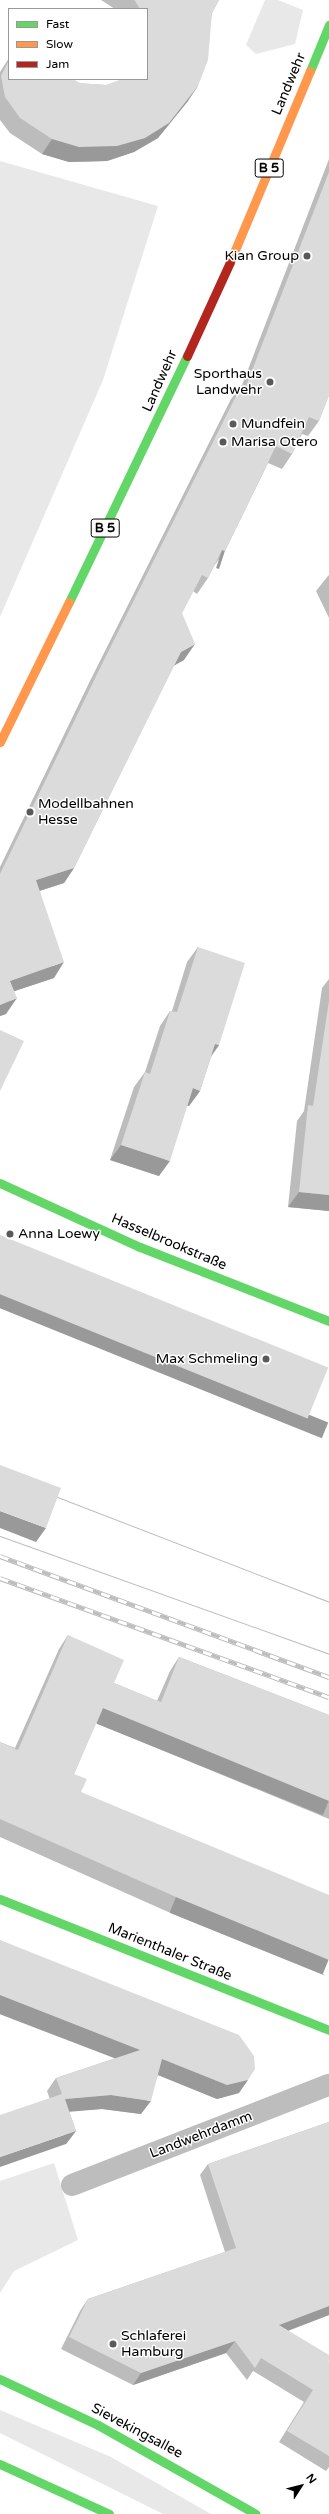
<!DOCTYPE html>
<html>
<head>
<meta charset="utf-8">
<style>
	body { margin:0 }
	#map { position:relative; width:329px; height:2514px; overflow:hidden; background:#fff; font-family:"Varela Round",sans-serif }
	div>[style] { position:absolute }
	[style*='--x'] { left:calc(var(--x)*1px); top:calc(var(--y)*1px); width:calc(var(--w)*1px); rotate:calc(var(--a)*1deg) }
	.green>* { inset:0; background:#e8e8e8 }
	.street>* { height:22px; margin:-11px; padding:0 11px; transform-origin:11px; border-radius:11px; background:#bdbdbd }
	.fast>* { height:9px; margin:-4.5px; padding:0 4.5px; transform-origin:4.5px; border-radius:4.5px; background:#63d668 }
	.slow>* { height:9px; margin:-4.5px; padding:0 4.5px; transform-origin:4.5px; border-radius:4.5px; background:#ff974d }
	.jam>* { height:9px; margin:-4.5px; padding:0 4.5px; transform-origin:4.5px; border-radius:4.5px; background:#b3261e }
	.tram>* { height:1px; margin:-0.5px; padding:0 0.5px; transform-origin:0.5px; border-radius:0.5px; background:#bdbdbd }
	.rail>* { height:4.5px; margin-top:-2.25px; transform-origin:0; background:repeating-linear-gradient(90deg,#fff 0 9px,#bdbdbd 0 18px); box-sizing:border-box; border-block:1px solid #bdbdbd }
	.wall>* { inset:0; background:#bcbcbc }
	.shaded-wall>* { inset:0; background:#999; transform-origin:0 0 }
	.building>* { inset:0; background:#dbdbdb; transform-origin:0 0 }
	.dots>* { width:11px; height:11px; translate:-50% -50%; box-sizing:border-box; border:2px solid #fff; border-radius:50% }
	span { translate:-50% -50%; white-space:nowrap; text-align:center; line-height:1.15; -webkit-text-stroke:3px #fff; paint-order:stroke }
	.shield-label span { padding:1px 3px; background:#fff; border:1px solid; border-radius:3px; -webkit-text-stroke-width:0 }
	.shield-label { font-size:13px; color:#000; font-weight:700 }
	.street-label { font-size:14px; color:#000 }
	.poi-label { font-size:14px; color:#000 }
	.right { translate:-100% -50%; text-align:right }
	.left { translate:0 -50%; text-align:left }
	.legend { position:absolute; left:8px; top:8px; width:140px; height:72px; box-sizing:border-box; background:#fff; border:1px solid #999; margin:0; padding:5px 7px; list-style:none; font-size:12px; color:#000 }
	.legend li { display:flex; align-items:center; gap:8px; height:20px }
	.legend b { width:20px; border:1px solid #999 }
	.north { position:absolute; left:281px; top:2466px; width:40px; height:40px; -webkit-text-stroke:3px #fff; paint-order:stroke; rotate:54deg; font-size:11px; font-weight:700; line-height:16px; text-align:center; color:#000 }
	.north::after { content:''; display:block; margin:auto; width:14px; height:18px; background:#000; clip-path:polygon(50% 0,100% 100%,50% 72%,0 100%) }
</style>
</head>
<body>
<div id="map">
	<div class="green">
		<div style="clip-path:polygon(265px 0,278px 0,303px 10px,295px 44px,256px 54px,246px 45px)"></div>
		<div style="clip-path:polygon(0 161px,158px 206px,103px 380px,0 617px)"></div>
		<div style="clip-path:polygon(54px 2163px,78px 2240px,14px 2271px,0 2293px,0 2181px)"></div>
		<div style="clip-path:polygon(0 2410px,111px 2457px,211px 2514px,163px 2514px,0 2433px)"></div>
	</div>
	<div class="street">
		<div style="--x:72;--y:2185;--w:276;--a:-21.3"></div>
	</div>
	<div class="fast">
		<div style="--x:310;--y:71;--w:50;--a:-67.6"></div>
		<div style="--x:69;--y:602;--w:273;--a:-64.4"></div>
		<div style="--x:0;--y:1183;--w:154;--a:24.6"></div>
		<div style="--x:140;--y:1247;--w:203;--a:21.4"></div>
		<div style="--x:0;--y:1899;--w:354;--a:21.7"></div>
		<div style="--x:0;--y:2379;--w:108;--a:25.1"></div>
		<div style="--x:98;--y:2425;--w:181;--a:29.4"></div>
		<div style="--x:0;--y:2464;--w:120;--a:24.6"></div>
	</div>
	<div class="slow">
		<div style="--x:230;--y:262;--w:207;--a:-67.3"></div>
		<div style="--x:0;--y:742;--w:156;--a:-63.8"></div>
	</div>
	<div class="jam">
		<div style="--x:187;--y:356;--w:103;--a:-65.4"></div>
	</div>
	<div class="tram">
		<div style="--x:47;--y:1493;--w:302;--a:21.1"></div>
		<div style="--x:0;--y:1536;--w:350;--a:19.7"></div>
	</div>
	<div class="rail">
		<div style="--x:0;--y:1556;--w:351;--a:20.2"></div>
		<div style="--x:0;--y:1578;--w:350;--a:19.9"></div>
	</div>
	<div class="wall">
		<div style="clip-path:polygon(101px 0,219px 0,212px 13px,188px 101px,158px 138px,134px 152px,107px 161px,69px 162px,42px 154px,10px 133px,0 120px,0 72px,9px 58px,9px 79px,106px 85px,147px 79px,147px 9px,115px 9px)"></div>
		<div style="clip-path:polygon(329px 159px,329px 395px,319px 421px,308px 436px,302px 434px,292px 454px,282px 469px,268px 463px,225px 551px,214px 566px,208px 578px,197px 594px,193px 591px,182px 613px,184px 660px,174px 665px,74px 868px,64px 883px,40px 891px,54px 978px,14px 991px,6px 1014px,0 1016px,0 867px,89px 683px,231px 399px,242px 385px)"></div>
		<div style="clip-path:polygon(329px 575px,329px 618px,316px 591px,328px 576px)"></div>
		<div style="clip-path:polygon(198px 947px,219px 1045px,211px 1057px,200px 1091px,189px 1106px,187px 1105px,159px 1176px,110px 1160px,134px 1087px,145px 1072px,160px 1026px,170px 1011px,172px 1011px,187px 962px)"></div>
		<div style="clip-path:polygon(329px 979px,329px 1211px,288px 1207px,297px 1121px,304px 1111px,322px 988px)"></div>
		<div style="clip-path:polygon(68px 1635px,114px 1683px,157px 1701px,170px 1671px,179px 1657px,329px 1715px,329px 1819px,96px 1723px,74px 1774px,81px 1792px,326px 1976px,166px 1911px,0 1837px,0 1742px,15px 1748px,59px 1649px)"></div>
		<div style="clip-path:polygon(0 1940px,239px 2093px,217px 2099px,158px 2075px,141px 2114px,102px 2109px,69px 2111px,76px 2131px,66px 2144px,47px 2091px,56px 2078px,116px 2058px,0 2013px)"></div>
		<div style="clip-path:polygon(329px 2122px,329px 2315px,288px 2331px,329px 2362px,329px 2467px,326px 2471px,279px 2442px,304px 2402px,253px 2371px,247px 2380px,226px 2353px,133px 2385px,61px 2349px,80px 2311px,88px 2299px,225px 2252px,200px 2175px,208px 2164px)"></div>
	</div>
	<div class="shaded-wall">
		<div style="clip-path:polygon(198px 86px,188px 101px,158px 138px,134px 152px,107px 161px,69px 162px,42px 154px,52px 139px)"></div>
		<div style="left:222px;top:550px;width:3px;height:19px;rotate:18deg"></div>
		<div style="clip-path:polygon(195px 644px,184px 660px,170px 668px,181px 652px)"></div>
		<div style="clip-path:polygon(74px 868px,64px 883px,26px 895px,36px 880px)"></div>
		<div style="clip-path:polygon(64px 962px,54px 978px,0 996px,10px 981px)"></div>
		<div style="clip-path:polygon(17px 998px,6px 1014px,0 1016px,0 1005px)"></div>
		<div style="clip-path:polygon(215px 1044px,219px 1045px,208px 1060px)"></div>
		<div style="clip-path:polygon(193px 1088px,200px 1091px,189px 1106px,182px 1104px)"></div>
		<div style="clip-path:polygon(121px 1145px,170px 1161px,159px 1176px,110px 1160px)"></div>
		<div style="clip-path:polygon(299px 1192px,329px 1195px,329px 1211px,288px 1207px)"></div>
		<div style="left:0;top:1290px;width:354px;height:17px;rotate:22deg"></div>
		<div style="clip-path:polygon(0 1511px,46px 1528px,36px 1542px,0 1528px)"></div>
		<div style="left:103px;top:1708px;width:244px;height:17px;rotate:22deg"></div>
		<div style="left:176px;top:1897px;width:165px;height:17px;rotate:22deg"></div>
		<div style="left:0;top:1995px;width:150px;height:18px;rotate:21deg"></div>
		<div style="clip-path:polygon(162px 2059px,248px 2080px,239px 2093px,217px 2099px,153px 2073px)"></div>
		<div style="clip-path:polygon(111px 2095px,151px 2101px,141px 2114px,102px 2109px,55px 2113px,65px 2099px)"></div>
		<div style="clip-path:polygon(76px 2131px,66px 2144px,0 2167px,0 2157px)"></div>
		<div style="clip-path:polygon(329px 2306px,329px 2315px,271px 2337px,279px 2325px)"></div>
		<div style="clip-path:polygon(235px 2341px,226px 2353px,133px 2385px,141px 2373px)"></div>
	</div>
	<div class="building">
		<div style="clip-path:polygon(134px 0,219px 0,212px 13px,208px 60px,198px 86px,169px 123px,145px 138px,117px 146px,79px 147px,52px 139px,20px 118px,5px 97px,1px 76px,9px 60px,9px 79px,73px 79px,80px 83px,106px 85px,122px 79px,147px 79px,147px 41px,148px 34px,147px 29px,147px 9px,140px 9px,135px 1px)"></div>
		<div style="clip-path:polygon(329px 172px,329px 395px,319px 421px,309px 417px,292px 454px,276px 446px,225px 551px,222px 550px,208px 578px,202px 575px,182px 613px,195px 644px,181px 652px,74px 868px,36px 880px,64px 962px,10px 981px,17px 998px,0 1005px,0 874px,100px 668px,242px 384px,246px 386px)"></div>
		<div style="clip-path:polygon(198px 947px,245px 963px,219px 1045px,215px 1044px,200px 1091px,193px 1088px,170px 1161px,121px 1145px,145px 1072px,150px 1074px,170px 1011px,177px 1012px)"></div>
		<div style="clip-path:polygon(329px 1001px,329px 1195px,299px 1192px,308px 1105px,313px 1106px)"></div>
		<div style="clip-path:polygon(0 1030px,24px 1041px,0 1091px)"></div>
		<div style="left:0;top:1235px;width:354px;height:55px;rotate:22deg"></div>
		<div style="clip-path:polygon(0 1465px,61px 1488px,46px 1528px,0 1511px)"></div>
		<div style="clip-path:polygon(68px 1635px,124px 1660px,114px 1683px,161px 1702px,179px 1657px,329px 1715px,329px 1801px,103px 1708px,74px 1774px,87px 1779px,81px 1792px,329px 1895px,329px 1960px,176px 1897px,0 1819px,0 1742px,18px 1750px)"></div>
		<div style="clip-path:polygon(0 1940px,239px 2035px,254px 2056px,255px 2069px,248px 2080px,227px 2085px,162px 2059px,151px 2101px,111px 2095px,65px 2099px,76px 2131px,0 2157px,0 2115px,62px 2094px,56px 2078px,140px 2050px,0 1995px)"></div>
		<div style="clip-path:polygon(329px 2122px,329px 2306px,279px 2325px,329px 2355px,329px 2360px,328px 2362px,329px 2362px,329px 2456px,287px 2431px,313px 2390px,261px 2358px,255px 2368px,235px 2341px,141px 2373px,69px 2337px,88px 2299px,236px 2248px,208px 2164px)"></div>
	</div>
	<div class="dots">
		<div style="left:307px;top:256px;background:#595959"></div>
		<div style="left:270px;top:382px;background:#595959"></div>
		<div style="left:233px;top:424px;background:#595959"></div>
		<div style="left:223px;top:442px;background:#595959"></div>
		<div style="left:30px;top:812px;background:#595959"></div>
		<div style="left:10px;top:1234px;background:#595959"></div>
		<div style="left:266px;top:1359px;background:#595959"></div>
		<div style="left:113px;top:2344px;background:#595959"></div>
	</div>
	<div class="shield-label">
		<span style="left:269px;top:168px">B 5</span>
		<span style="left:105px;top:528px">B 5</span>
	</div>
	<div class="street-label">
		<span style="left:289px;top:84px;rotate:-67deg">Landwehr</span>
		<span style="left:160px;top:381px;rotate:-66deg">Landwehr</span>
		<span style="left:169px;top:1242px;rotate:23deg">Hasselbrookstraße</span>
		<span style="left:170px;top:1952px;rotate:22deg">Marienthaler Straße</span>
		<span style="left:201px;top:2135px;rotate:-21deg">Landwehrdamm</span>
		<span style="left:137px;top:2431px;rotate:28deg">Sievekingsallee</span>
	</div>
	<div class="poi-label">
		<span class="right" style="left:299px;top:256px">Kian Group</span>
		<span class="right" style="left:262px;top:382px">Sporthaus<br>Landwehr</span>
		<span class="left" style="left:241px;top:424px">Mundfein</span>
		<span class="left" style="left:231px;top:442px">Marisa Otero</span>
		<span class="left" style="left:38px;top:812px">Modellbahnen<br>Hesse</span>
		<span class="left" style="left:18px;top:1234px">Anna Loewy</span>
		<span class="right" style="left:258px;top:1359px">Max Schmeling</span>
		<span class="left" style="left:121px;top:2344px">Schlaferei<br>Hamburg</span>
	</div>
	<ul class="legend">
	<li><b style="height:5px;background:#63d668"></b>Fast</li>
	<li><b style="height:5px;background:#ff974d"></b>Slow</li>
	<li><b style="height:5px;background:#b3261e"></b>Jam</li>
	</ul>
	<div class="north">N</div>
</div>
</body>
</html>
